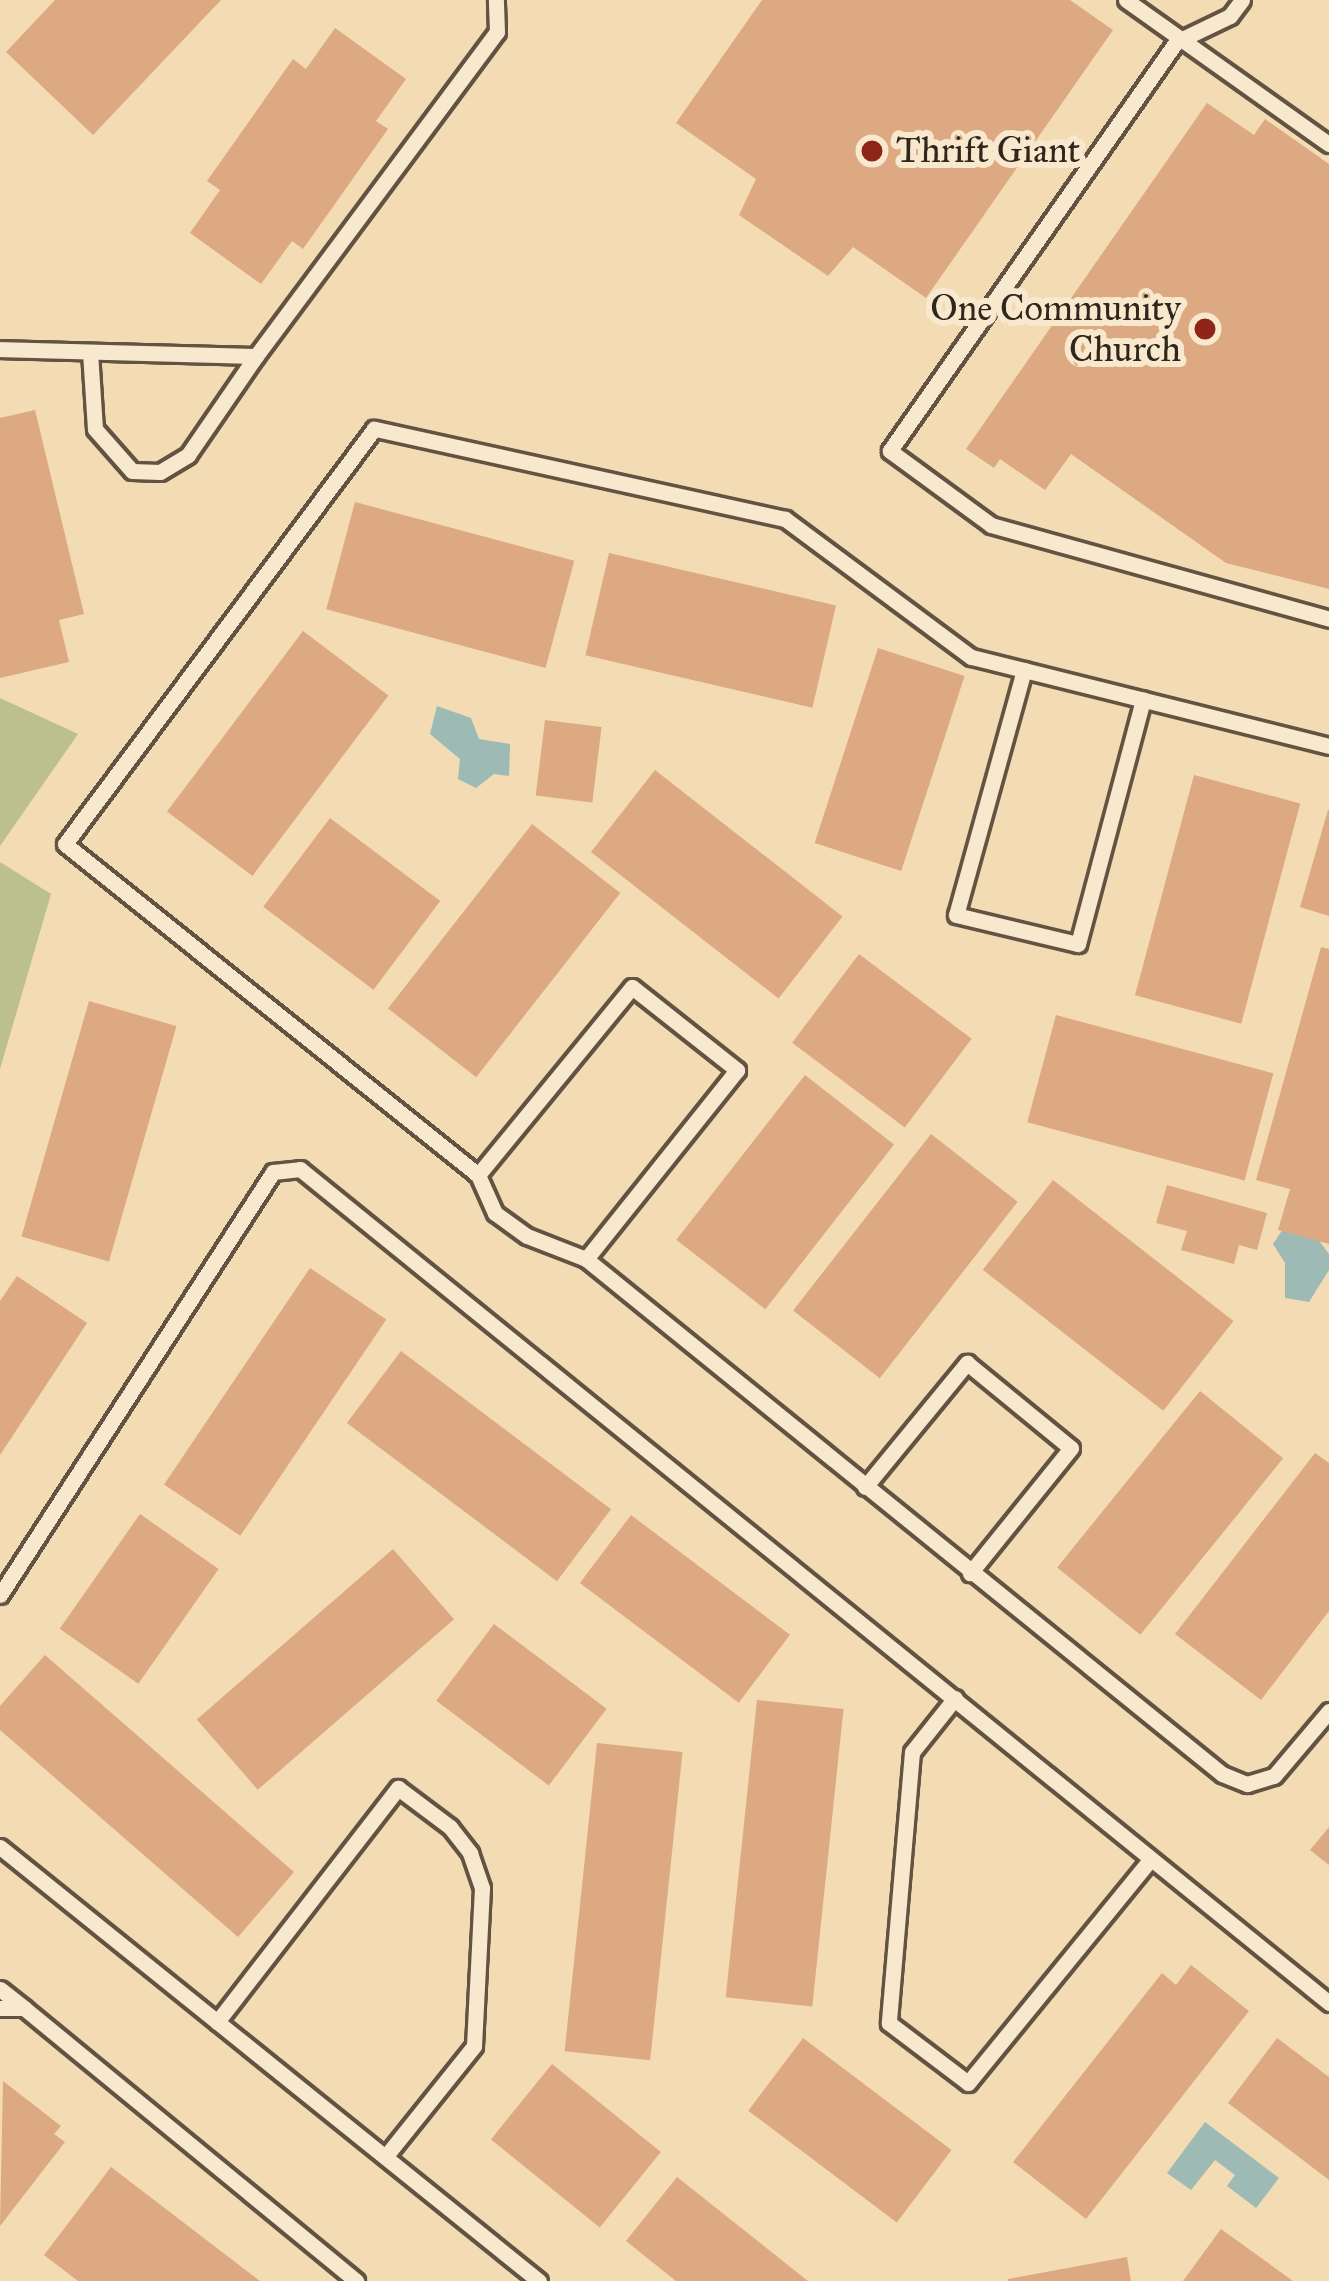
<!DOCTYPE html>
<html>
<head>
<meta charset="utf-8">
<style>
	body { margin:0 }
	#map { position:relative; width:1329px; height:2281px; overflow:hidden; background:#f3dbb4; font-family:"IM FELL Great Primer",serif }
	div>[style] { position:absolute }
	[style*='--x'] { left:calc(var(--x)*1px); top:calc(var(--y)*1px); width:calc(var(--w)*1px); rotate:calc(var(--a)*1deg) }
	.green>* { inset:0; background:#bcc08c }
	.water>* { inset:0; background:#9dbab4 }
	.building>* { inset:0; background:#dda982; transform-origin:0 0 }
	.roads { filter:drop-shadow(3px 0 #625342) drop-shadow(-3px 0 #625342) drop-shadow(0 3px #625342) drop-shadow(0 -3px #625342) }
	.lane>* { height:15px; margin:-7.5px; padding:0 7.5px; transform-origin:7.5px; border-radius:7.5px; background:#f7e8ce }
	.dots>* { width:33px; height:33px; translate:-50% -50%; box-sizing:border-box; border:6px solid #f7e8ce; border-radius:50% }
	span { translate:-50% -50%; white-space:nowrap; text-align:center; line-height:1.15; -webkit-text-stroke:12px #f7e8ce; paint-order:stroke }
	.poi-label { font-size:36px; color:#31261c }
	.left { translate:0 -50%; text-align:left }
	.right { translate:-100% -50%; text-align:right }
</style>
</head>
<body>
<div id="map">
	<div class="green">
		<div style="clip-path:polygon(0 698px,78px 734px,0 846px)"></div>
		<div style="clip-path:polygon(0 862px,51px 894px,0 1069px)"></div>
	</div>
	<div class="water">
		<div style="clip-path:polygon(437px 706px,471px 718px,479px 739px,510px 744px,509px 776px,494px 774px,476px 788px,458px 779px,460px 759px,430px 734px)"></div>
		<div style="clip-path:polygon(1285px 1226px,1317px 1238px,1329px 1254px,1329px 1270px,1309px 1302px,1285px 1298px,1285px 1263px,1273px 1244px)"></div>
		<div style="clip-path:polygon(1205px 2122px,1279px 2178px,1256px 2208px,1227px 2186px,1235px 2175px,1215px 2160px,1191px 2190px,1167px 2173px)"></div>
	</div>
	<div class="building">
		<div style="clip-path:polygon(55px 0,221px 0,93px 135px,6px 52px)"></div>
		<div style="clip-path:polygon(762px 0,1070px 0,1113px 30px,926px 298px,853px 247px,828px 276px,739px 215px,756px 179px,676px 123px)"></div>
		<div style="clip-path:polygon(335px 28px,406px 79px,376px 121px,388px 129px,303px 249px,292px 241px,261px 284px,190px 233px,220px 190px,207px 181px,293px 59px,306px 69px)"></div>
		<div style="clip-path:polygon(1207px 103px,1254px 135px,1265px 119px,1329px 164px,1329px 589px,1226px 563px,1071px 454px,1045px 490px,1000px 459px,994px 468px,966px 449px)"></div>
		<div style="clip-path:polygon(35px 410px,84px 614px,59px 620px,69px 662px,0 678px,0 418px)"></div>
		<div style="left:355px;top:502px;width:227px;height:111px;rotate:15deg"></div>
		<div style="left:609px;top:553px;width:233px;height:105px;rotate:13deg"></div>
		<div style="left:303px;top:631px;width:107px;height:226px;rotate:37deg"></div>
		<div style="left:878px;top:648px;width:91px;height:205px;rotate:18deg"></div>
		<div style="left:545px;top:720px;width:57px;height:76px;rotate:7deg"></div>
		<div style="left:655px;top:770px;width:238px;height:104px;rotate:38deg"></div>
		<div style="left:1194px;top:775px;width:110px;height:228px;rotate:15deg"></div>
		<div style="clip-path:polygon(1328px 810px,1329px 810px,1329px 916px,1300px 907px)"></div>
		<div style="left:330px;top:818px;width:138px;height:111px;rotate:37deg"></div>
		<div style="left:532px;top:824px;width:112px;height:234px;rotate:38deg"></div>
		<div style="clip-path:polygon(1321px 947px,1329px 949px,1329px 1244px,1278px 1230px,1290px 1189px,1256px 1180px)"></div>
		<div style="left:859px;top:954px;width:141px;height:111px;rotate:37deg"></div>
		<div style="left:89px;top:1001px;width:91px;height:245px;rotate:16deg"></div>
		<div style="left:1056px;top:1015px;width:225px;height:111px;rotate:15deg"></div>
		<div style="left:805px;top:1075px;width:113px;height:209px;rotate:38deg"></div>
		<div style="left:931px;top:1134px;width:110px;height:224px;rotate:38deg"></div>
		<div style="left:1053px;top:1180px;width:229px;height:114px;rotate:38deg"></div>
		<div style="clip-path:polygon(1167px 1185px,1267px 1213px,1257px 1250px,1239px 1245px,1234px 1264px,1181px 1250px,1187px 1231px,1156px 1223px)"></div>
		<div style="left:310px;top:1268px;width:92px;height:261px;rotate:34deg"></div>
		<div style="clip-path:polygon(17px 1276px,87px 1323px,0 1455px,0 1301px)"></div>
		<div style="left:401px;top:1351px;width:263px;height:90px;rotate:37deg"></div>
		<div style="left:1200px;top:1391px;width:107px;height:227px;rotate:39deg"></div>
		<div style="clip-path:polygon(1315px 1453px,1329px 1463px,1329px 1611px,1261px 1700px,1175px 1634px)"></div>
		<div style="left:140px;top:1514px;width:96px;height:140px;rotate:35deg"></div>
		<div style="left:631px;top:1515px;width:199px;height:85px;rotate:37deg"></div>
		<div style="left:393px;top:1549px;width:93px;height:260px;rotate:49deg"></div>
		<div style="left:494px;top:1624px;width:141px;height:96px;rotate:37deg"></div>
		<div style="clip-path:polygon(45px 1655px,294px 1872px,238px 1937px,0 1730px,0 1706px)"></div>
		<div style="left:757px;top:1700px;width:87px;height:299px;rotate:6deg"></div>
		<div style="left:597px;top:1743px;width:86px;height:310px;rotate:6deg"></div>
		<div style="clip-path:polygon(1329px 1827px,1329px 1865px,1310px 1850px)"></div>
		<div style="clip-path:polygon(1191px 1965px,1249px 2011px,1086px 2219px,1013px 2162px,1162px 1973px,1176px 1985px)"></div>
		<div style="left:803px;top:2038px;width:186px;height:91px;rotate:37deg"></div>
		<div style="clip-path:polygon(1277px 2038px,1329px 2077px,1329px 2180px,1228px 2103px)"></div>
		<div style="left:552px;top:2064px;width:140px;height:97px;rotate:39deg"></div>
		<div style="clip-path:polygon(3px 2081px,61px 2126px,54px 2134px,65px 2142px,0 2226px)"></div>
		<div style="clip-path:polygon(111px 2167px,260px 2281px,78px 2281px,44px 2255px)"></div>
		<div style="clip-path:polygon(677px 2177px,808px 2281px,676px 2281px,626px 2241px)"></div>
		<div style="clip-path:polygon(1221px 2229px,1293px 2281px,1183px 2281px)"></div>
		<div style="clip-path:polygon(1127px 2257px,1131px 2281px,1008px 2281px,1008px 2279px)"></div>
	</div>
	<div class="roads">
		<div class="lane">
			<div style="--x:1126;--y:0;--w:249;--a:35.4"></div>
			<div style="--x:1242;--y:0;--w:20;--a:127"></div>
			<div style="--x:1230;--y:16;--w:60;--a:154.3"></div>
			<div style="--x:1176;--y:42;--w:499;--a:125"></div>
			<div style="--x:890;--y:451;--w:125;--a:36.2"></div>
			<div style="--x:991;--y:525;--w:351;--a:15.5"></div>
			<div style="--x:0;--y:349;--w:256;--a:1.6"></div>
			<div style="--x:256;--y:356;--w:404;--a:-53.4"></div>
			<div style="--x:497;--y:32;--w:32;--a:-92"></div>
			<div style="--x:90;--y:352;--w:77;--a:86.3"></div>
			<div style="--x:95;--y:429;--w:56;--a:48.6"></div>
			<div style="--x:132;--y:471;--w:28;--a:2"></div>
			<div style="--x:160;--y:472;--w:33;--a:-31"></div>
			<div style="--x:188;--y:455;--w:120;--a:-55.5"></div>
			<div style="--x:1024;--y:670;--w:254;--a:105.5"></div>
			<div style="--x:956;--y:915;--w:125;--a:13.4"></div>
			<div style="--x:1078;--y:944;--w:253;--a:-75.1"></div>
			<div style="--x:1329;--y:746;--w:369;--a:-166"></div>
			<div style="--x:971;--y:657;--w:232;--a:-143.4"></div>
			<div style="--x:785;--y:519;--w:421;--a:-167.6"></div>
			<div style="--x:374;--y:429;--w:517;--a:126.67"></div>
			<div style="--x:65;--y:844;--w:529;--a:38.71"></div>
			<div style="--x:478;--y:1175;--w:42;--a:65.9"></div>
			<div style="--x:495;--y:1213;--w:39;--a:36"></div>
			<div style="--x:527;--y:1236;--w:63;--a:21.3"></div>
			<div style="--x:586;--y:1259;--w:818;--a:39"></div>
			<div style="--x:1222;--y:1774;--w:27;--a:22"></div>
			<div style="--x:1247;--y:1784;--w:28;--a:-17"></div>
			<div style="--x:1274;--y:1776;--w:85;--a:-49.8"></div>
			<div style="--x:478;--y:1175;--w:243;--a:-50.7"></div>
			<div style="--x:632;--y:987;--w:134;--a:38.3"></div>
			<div style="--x:737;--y:1070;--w:242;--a:128.6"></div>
			<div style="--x:865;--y:1487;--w:161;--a:-50.6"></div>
			<div style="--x:967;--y:1363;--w:134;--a:39.3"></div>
			<div style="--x:1071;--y:1448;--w:161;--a:128.9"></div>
			<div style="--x:0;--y:1595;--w:503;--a:-57.16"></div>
			<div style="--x:273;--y:1172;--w:27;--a:-6"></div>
			<div style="--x:300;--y:1169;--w:1325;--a:39.02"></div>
			<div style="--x:955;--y:1698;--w:69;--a:128.5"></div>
			<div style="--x:912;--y:1752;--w:272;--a:94.9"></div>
			<div style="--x:889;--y:2023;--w:99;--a:37.2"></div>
			<div style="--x:968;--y:2083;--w:289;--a:-50.8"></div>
			<div style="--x:0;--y:1847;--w:692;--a:38.84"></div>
			<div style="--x:0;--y:1989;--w:31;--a:38"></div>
			<div style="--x:0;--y:2008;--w:24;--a:0"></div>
			<div style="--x:24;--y:2008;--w:430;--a:39.4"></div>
			<div style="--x:217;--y:2022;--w:296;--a:-52.3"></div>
			<div style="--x:398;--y:1788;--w:65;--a:36.9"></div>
			<div style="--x:450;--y:1827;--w:33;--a:52"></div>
			<div style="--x:470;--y:1853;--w:37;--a:71"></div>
			<div style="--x:482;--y:1888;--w:158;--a:92.9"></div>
			<div style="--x:474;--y:2046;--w:142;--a:128.7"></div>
		</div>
	</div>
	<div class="dots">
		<div style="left:872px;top:151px;background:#8f2418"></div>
		<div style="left:1205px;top:329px;background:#8f2418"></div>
	</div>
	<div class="poi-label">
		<span class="left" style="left:896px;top:151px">Thrift Giant</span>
		<span class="right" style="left:1181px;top:329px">One Community<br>Church</span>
	</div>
</div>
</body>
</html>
